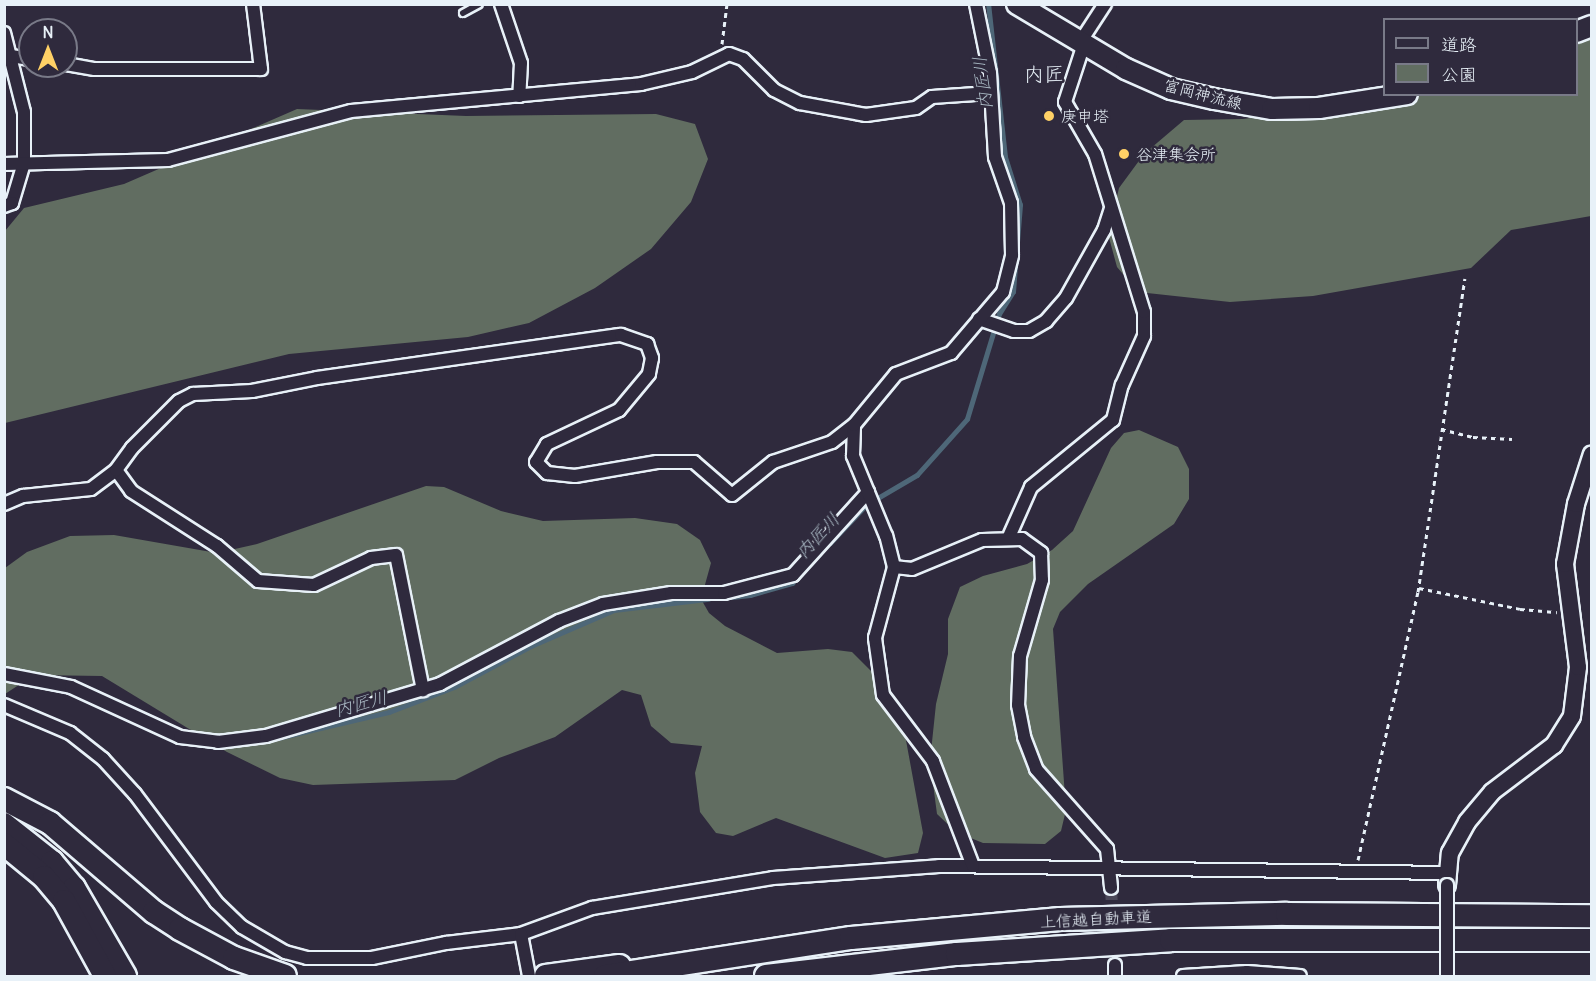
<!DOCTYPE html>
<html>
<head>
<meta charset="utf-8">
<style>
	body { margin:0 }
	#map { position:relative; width:1596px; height:981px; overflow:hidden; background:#2f2a3d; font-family:Delius,"Klee One",sans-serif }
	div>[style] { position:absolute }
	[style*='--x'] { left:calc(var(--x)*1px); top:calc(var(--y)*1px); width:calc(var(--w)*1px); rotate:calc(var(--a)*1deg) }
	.green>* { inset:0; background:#616d61 }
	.stream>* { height:4.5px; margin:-2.25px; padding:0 2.25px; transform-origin:2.25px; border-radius:2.25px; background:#4e6778 }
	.street-tunnel>* { height:12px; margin-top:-6px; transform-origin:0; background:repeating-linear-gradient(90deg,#4b4859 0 12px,transparent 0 18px) }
	.path>* { height:3px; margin-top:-1.5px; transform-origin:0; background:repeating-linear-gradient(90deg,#e8f1f8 0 4.5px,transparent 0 9px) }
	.roads { filter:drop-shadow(2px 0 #e8f1f8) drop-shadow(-2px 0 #e8f1f8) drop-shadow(0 2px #e8f1f8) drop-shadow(0 -2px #e8f1f8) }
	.lane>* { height:6px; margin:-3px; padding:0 3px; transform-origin:3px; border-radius:3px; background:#2f2a3d }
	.street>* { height:12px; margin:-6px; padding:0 6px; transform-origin:6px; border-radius:6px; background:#2f2a3d }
	.secondary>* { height:16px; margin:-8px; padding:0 8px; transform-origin:8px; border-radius:8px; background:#2f2a3d }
	.primary>* { height:20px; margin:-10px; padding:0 10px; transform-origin:10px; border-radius:10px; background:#2f2a3d }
	.highway>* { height:22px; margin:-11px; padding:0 11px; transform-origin:11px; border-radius:11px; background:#2f2a3d }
	.bridges { filter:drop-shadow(2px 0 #e8f1f8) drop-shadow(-2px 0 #e8f1f8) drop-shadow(0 2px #e8f1f8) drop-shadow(0 -2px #e8f1f8) }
	.street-bridge>* { height:12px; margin:-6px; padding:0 6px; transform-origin:6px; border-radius:6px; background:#2f2a3d }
	.dots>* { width:16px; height:16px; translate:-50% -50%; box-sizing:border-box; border:3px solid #2f2a3d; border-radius:50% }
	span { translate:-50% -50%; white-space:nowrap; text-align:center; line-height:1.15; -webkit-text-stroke:5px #2f2a3d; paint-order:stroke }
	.street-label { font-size:16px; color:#e8f1f8 }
	.poi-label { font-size:16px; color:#e8f1f8 }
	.left { translate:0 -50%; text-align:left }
	.water-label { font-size:18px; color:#aabac5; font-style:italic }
	.quarter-label { font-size:20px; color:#e8f1f8 }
	.frame { position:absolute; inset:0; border:6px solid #e8f1f8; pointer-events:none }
	.legend { position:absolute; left:1383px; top:18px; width:195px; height:78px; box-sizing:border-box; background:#2f2a3d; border:2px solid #797a88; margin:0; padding:8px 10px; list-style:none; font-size:18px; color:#e8f1f8 }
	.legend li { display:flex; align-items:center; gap:12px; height:30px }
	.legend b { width:30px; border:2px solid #797a88 }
	.north { position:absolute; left:18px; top:18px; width:60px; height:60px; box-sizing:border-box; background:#2f2a3d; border:2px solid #797a88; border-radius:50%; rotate:0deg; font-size:16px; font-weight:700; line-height:24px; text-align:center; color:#e8f1f8 }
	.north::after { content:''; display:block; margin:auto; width:21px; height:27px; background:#ffd166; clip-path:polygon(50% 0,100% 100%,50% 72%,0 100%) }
</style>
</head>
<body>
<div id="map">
	<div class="green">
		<div style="clip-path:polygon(1591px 37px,1591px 216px,1511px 230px,1471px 268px,1313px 296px,1230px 302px,1138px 292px,1117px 267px,1108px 234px,1119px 188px,1144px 154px,1184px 120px,1243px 119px,1426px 94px,1576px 94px,1577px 43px)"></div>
		<div style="clip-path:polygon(297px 109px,466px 116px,656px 114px,695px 124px,708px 159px,691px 202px,651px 249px,595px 288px,529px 323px,468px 337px,289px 354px,5px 423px,5px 231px,24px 208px,124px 184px)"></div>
		<div style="clip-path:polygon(1139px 430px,1178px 447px,1189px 469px,1189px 499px,1174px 524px,1088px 584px,1060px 612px,1053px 629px,1066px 810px,1061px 831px,1045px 844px,983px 843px,956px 832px,937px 814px,930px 761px,936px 704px,948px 654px,948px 619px,960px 587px,983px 576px,1027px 564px,1052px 550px,1073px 531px,1111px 448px,1124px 433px)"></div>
		<div style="clip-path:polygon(426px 486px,444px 487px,501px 511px,543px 521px,635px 518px,677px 524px,700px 540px,711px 563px,701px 599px,709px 613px,725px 626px,777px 653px,828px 649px,852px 652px,889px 689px,901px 713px,923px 833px,918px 853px,885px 858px,776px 818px,733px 836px,716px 833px,700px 812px,695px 773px,702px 746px,671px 743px,651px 726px,641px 695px,622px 690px,555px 737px,499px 758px,455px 780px,313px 785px,280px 778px,227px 752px,102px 676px,34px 675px,5px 694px,5px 568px,27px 552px,70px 536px,114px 535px,217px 553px,257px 544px)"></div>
	</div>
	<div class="stream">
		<div style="--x:830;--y:543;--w:52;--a:-46.5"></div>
		<div style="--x:866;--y:505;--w:59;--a:-30.5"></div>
		<div style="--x:917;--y:475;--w:75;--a:-48.2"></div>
		<div style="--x:967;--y:419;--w:110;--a:-73.1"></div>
		<div style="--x:999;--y:314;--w:26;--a:-58"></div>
		<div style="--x:1013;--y:292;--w:87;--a:-85.4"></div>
		<div style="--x:1020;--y:205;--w:50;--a:-107.4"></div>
		<div style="--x:1005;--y:157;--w:154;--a:-96.3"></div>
		<div style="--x:732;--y:597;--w:18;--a:-6"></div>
		<div style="--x:750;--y:595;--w:44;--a:-15.9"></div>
		<div style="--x:792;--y:583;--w:8;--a:-50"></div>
		<div style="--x:278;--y:738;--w:114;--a:-13.2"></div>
		<div style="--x:389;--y:712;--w:70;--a:-21"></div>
		<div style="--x:454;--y:687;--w:87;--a:-28"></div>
		<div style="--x:531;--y:646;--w:90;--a:-23.4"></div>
		<div style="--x:614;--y:610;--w:95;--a:-6.7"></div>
	</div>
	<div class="street-tunnel">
		<div style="--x:1111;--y:888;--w:77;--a:87"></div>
	</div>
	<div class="path">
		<div style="--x:722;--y:44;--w:40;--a:-82.9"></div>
		<div style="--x:1441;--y:429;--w:33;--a:14"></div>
		<div style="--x:1473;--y:437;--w:39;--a:3"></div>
		<div style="--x:1419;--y:588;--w:103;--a:11.7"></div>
		<div style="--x:1520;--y:609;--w:37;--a:5"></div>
		<div style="--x:1358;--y:860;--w:275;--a:-77.4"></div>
		<div style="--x:1418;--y:592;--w:317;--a:-81.5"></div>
	</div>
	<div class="roads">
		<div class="lane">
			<div style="--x:463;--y:13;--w:18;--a:-29"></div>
		</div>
		<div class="street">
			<div style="--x:501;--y:4;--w:62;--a:71.3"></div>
			<div style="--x:521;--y:63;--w:33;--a:93"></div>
			<div style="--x:4;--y:33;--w:81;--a:75.8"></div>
			<div style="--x:24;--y:112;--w:51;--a:90"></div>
			<div style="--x:24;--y:163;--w:42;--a:106.7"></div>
			<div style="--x:12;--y:203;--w:9;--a:159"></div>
			<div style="--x:1079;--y:44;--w:48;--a:-57"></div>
			<div style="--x:11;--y:56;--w:19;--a:9"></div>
			<div style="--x:66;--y:64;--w:29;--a:10"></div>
			<div style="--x:95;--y:69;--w:166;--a:0"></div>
			<div style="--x:261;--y:69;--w:65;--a:-97"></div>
			<div style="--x:4;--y:164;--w:164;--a:-1.4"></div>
			<div style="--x:168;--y:160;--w:189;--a:-15"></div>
			<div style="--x:351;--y:111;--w:291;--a:-5.3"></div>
			<div style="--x:641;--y:84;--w:52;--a:-13.2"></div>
			<div style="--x:692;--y:72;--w:41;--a:-25.9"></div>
			<div style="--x:729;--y:54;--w:15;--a:20"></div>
			<div style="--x:743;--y:59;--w:44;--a:45"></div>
			<div style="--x:774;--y:90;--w:29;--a:27"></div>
			<div style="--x:800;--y:103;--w:67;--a:10.3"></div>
			<div style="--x:866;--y:115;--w:50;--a:-8"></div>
			<div style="--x:916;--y:108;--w:19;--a:-35"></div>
			<div style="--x:932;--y:97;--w:58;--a:-3.9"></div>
			<div style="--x:979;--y:319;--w:37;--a:19"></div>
			<div style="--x:1014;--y:331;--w:15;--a:0"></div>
			<div style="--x:1029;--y:331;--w:20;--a:-30"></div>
			<div style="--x:1046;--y:321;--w:30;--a:-49"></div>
			<div style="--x:1066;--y:298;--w:78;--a:-60.8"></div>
			<div style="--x:1104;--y:230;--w:23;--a:-72"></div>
			<div style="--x:116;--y:470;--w:26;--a:54"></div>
			<div style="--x:131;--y:491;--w:102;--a:32.6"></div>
			<div style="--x:217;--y:546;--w:54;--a:40.5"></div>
			<div style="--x:258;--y:581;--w:56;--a:4.1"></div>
			<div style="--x:314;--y:585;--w:63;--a:-25.3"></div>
			<div style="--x:371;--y:558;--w:25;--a:-7"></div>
			<div style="--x:396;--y:555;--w:138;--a:78.7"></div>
			<div style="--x:4;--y:504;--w:21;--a:-23"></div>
			<div style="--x:23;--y:496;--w:68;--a:-5.9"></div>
			<div style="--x:91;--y:489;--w:31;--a:-37"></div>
			<div style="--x:116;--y:470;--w:27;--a:-54"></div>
			<div style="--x:132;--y:448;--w:66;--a:-45"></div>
			<div style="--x:179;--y:401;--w:16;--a:-27"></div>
			<div style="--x:193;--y:394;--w:59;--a:-2.9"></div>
			<div style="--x:252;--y:391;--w:66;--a:-11.3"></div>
			<div style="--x:317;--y:378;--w:307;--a:-8.1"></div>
			<div style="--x:621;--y:335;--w:28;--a:19"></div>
			<div style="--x:647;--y:344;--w:15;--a:70"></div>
			<div style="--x:652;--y:358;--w:16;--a:101"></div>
			<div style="--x:649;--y:374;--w:47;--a:129.8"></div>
			<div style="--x:619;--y:410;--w:80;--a:154.7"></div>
			<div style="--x:547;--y:444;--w:21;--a:121"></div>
			<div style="--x:536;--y:462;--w:16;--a:45"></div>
			<div style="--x:547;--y:473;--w:28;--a:6"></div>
			<div style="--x:575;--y:476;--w:83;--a:-9.7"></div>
			<div style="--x:657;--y:462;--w:37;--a:0"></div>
			<div style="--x:694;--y:462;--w:50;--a:41"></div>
			<div style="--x:732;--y:495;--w:53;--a:-38.8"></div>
			<div style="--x:773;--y:462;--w:62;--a:-18.7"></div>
			<div style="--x:832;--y:442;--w:28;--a:-38"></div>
			<div style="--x:1008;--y:539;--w:57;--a:-66.1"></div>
			<div style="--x:1031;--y:487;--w:106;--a:-39.3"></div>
			<div style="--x:1113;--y:420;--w:36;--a:-76"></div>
			<div style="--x:1122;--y:385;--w:54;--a:-65.8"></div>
			<div style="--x:1144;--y:336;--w:24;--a:-90"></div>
			<div style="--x:1144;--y:312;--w:165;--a:-107.2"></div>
			<div style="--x:1095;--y:154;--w:60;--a:-120"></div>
			<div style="--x:1065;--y:102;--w:58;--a:-71.9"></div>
			<div style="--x:894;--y:567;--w:18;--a:6"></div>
			<div style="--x:912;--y:569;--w:76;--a:-22.5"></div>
			<div style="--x:982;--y:540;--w:40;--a:-1.4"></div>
			<div style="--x:1022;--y:539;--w:24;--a:36"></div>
			<div style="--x:1041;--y:553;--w:27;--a:88"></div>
			<div style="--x:1042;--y:580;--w:79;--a:106.1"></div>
			<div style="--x:1020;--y:656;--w:49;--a:92.3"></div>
			<div style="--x:1018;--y:705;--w:33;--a:79"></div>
			<div style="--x:1024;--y:737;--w:34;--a:69"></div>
			<div style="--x:1036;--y:769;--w:107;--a:48.4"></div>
			<div style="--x:1107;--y:849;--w:39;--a:84"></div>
			<div style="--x:4;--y:674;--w:68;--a:11"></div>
			<div style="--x:71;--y:687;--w:120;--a:24.6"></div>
			<div style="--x:180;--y:737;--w:38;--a:7"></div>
			<div style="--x:218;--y:742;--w:48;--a:-7.1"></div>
			<div style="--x:266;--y:736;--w:182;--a:-16.6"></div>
			<div style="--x:440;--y:684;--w:135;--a:-27.9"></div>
			<div style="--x:559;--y:621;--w:47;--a:-21.1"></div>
			<div style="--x:603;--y:604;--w:69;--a:-9.2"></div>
			<div style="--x:671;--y:593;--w:53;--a:0"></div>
			<div style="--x:724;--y:593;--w:71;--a:-14.6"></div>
			<div style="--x:793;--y:575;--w:112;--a:-47.9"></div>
			<div style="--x:4;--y:705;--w:72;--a:23"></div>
			<div style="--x:70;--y:733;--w:42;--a:38.2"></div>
			<div style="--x:103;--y:759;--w:47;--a:47.6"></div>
			<div style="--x:135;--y:794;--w:135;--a:53.1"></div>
			<div style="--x:216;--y:902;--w:36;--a:44"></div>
			<div style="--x:242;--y:927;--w:50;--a:30.2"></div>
			<div style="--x:285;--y:952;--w:23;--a:15"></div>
			<div style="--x:307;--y:958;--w:65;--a:0"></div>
			<div style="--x:372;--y:958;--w:76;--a:-11.5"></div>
			<div style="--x:446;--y:943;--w:76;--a:-6.8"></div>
			<div style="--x:521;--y:934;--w:76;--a:-20.1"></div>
			<div style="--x:592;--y:908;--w:183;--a:-9.4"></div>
			<div style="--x:773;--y:878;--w:166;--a:-4.1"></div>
			<div style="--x:939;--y:866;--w:507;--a:0.79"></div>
			<div style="--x:973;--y:866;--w:112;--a:-110.9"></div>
			<div style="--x:933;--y:761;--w:83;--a:-127.1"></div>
			<div style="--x:883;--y:695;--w:58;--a:-98"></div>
			<div style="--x:875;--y:638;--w:73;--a:-75"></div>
			<div style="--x:894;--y:567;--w:32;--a:-104"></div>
			<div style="--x:886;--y:536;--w:87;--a:-112.4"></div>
			<div style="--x:853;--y:456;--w:31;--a:-88"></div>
			<div style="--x:854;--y:425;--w:66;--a:-50.5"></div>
			<div style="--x:896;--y:374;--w:59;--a:-20.9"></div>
			<div style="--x:951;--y:353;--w:80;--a:-49.6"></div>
			<div style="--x:1003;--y:292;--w:38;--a:-76"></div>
			<div style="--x:1012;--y:255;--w:52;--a:-91.1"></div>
			<div style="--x:1011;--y:203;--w:49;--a:-109.2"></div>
			<div style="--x:995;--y:157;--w:84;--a:-93.4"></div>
			<div style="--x:990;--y:73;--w:70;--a:-101.5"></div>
			<div style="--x:521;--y:934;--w:43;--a:79.2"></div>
			<div style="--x:1115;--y:965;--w:11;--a:90"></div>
			<div style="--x:1183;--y:976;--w:64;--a:-3.6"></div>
			<div style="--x:1247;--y:972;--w:53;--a:4.3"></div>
		</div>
		<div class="secondary">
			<div style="--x:1447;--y:885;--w:32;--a:-85"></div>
			<div style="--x:1450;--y:853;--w:35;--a:-61"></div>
			<div style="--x:1467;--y:822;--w:39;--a:-50"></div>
			<div style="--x:1492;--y:792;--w:78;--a:-37.2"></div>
			<div style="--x:1554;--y:745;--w:34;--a:-58"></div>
			<div style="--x:1572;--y:716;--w:49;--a:-83"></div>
			<div style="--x:1578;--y:667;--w:104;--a:-97.2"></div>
			<div style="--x:1565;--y:564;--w:61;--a:-79.6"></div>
			<div style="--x:1576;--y:504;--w:52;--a:-72.3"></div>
		</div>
		<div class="primary">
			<div style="--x:1017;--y:4;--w:127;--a:30.8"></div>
			<div style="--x:1126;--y:69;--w:49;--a:24"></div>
			<div style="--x:1171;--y:89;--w:44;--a:13.1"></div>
			<div style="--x:1214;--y:99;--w:59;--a:9.8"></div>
			<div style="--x:1272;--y:109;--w:47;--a:-1.2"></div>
			<div style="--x:1319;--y:108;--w:89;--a:-9"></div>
			<div style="--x:1576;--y:32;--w:17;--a:-21"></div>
		</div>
		<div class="highway">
			<div style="--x:4;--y:799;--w:52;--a:27.6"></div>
			<div style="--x:50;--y:823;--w:137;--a:40.6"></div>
			<div style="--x:154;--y:912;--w:31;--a:33"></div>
			<div style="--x:180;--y:929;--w:61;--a:28.2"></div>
			<div style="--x:234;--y:958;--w:54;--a:19.4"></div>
			<div style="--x:4;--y:824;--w:61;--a:38.4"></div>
			<div style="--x:52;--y:862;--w:34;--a:50"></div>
			<div style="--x:74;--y:888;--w:102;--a:59.9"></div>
			<div style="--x:4;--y:844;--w:52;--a:39.5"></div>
			<div style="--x:44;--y:877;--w:31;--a:50"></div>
			<div style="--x:64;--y:901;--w:85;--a:61.3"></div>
			<div style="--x:546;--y:976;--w:74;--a:-7.8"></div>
			<div style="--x:605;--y:976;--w:249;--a:-8.8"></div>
			<div style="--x:851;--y:938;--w:210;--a:-5.2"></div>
			<div style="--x:1060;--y:919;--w:227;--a:-1.3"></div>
			<div style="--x:1287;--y:914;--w:305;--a:0.4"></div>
			<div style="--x:766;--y:976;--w:192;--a:-6.6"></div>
			<div style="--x:957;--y:954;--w:214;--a:-3.7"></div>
			<div style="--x:1171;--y:940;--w:421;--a:0"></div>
		</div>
	</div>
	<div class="bridges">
		<div class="street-bridge">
			<div style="--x:1447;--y:885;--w:91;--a:90"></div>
		</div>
	</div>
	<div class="dots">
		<div style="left:1049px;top:116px;background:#ffd166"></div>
		<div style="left:1124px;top:154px;background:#ffd166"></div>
	</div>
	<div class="street-label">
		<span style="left:1203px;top:94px;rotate:14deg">富岡神流線</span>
		<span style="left:1096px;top:919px;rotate:-3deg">上信越自動車道</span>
	</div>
	<div class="poi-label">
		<span class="left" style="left:1061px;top:116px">庚申塔</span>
		<span class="left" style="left:1136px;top:154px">谷津集会所</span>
	</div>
	<div class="water-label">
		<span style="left:983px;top:83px;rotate:-97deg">内匠川</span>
		<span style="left:818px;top:536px;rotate:-47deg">内匠川</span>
		<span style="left:361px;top:704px;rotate:-15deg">内匠川</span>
	</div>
	<div class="quarter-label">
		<span style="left:1044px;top:73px">内匠</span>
	</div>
	<div class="frame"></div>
	<ul class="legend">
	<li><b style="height:8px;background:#2f2a3d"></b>道路</li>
	<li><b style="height:16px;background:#616d61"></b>公園</li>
	</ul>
	<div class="north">N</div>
</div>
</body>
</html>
